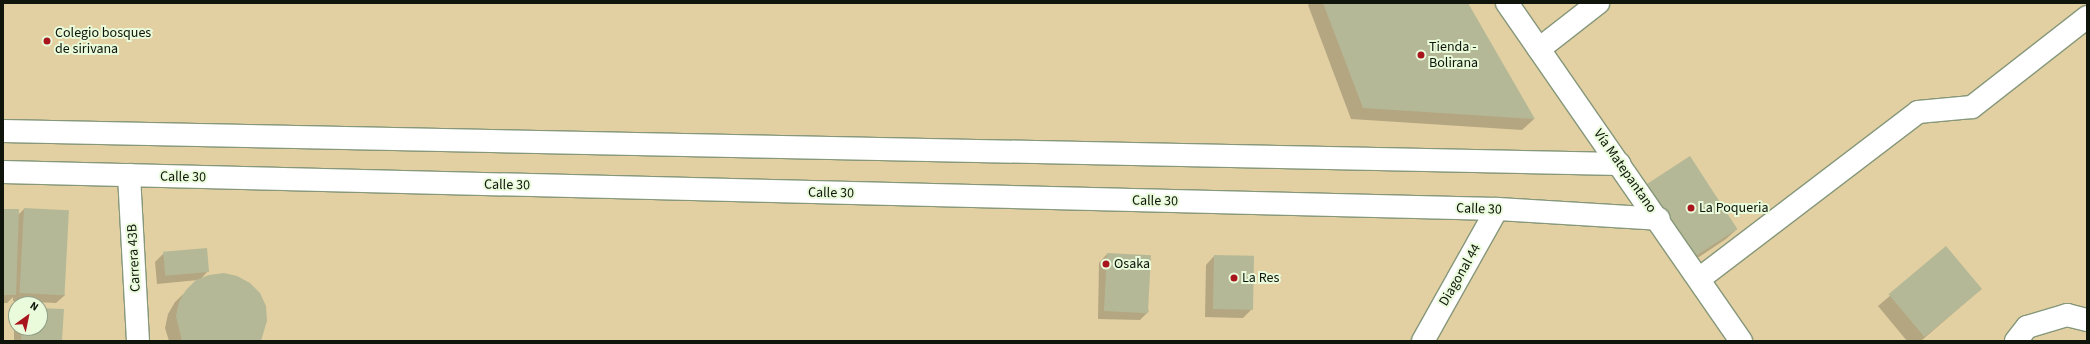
<!DOCTYPE html>
<html>
<head>
<meta charset="utf-8">
<style>
	body { margin:0 }
	#map { position:relative; width:2090px; height:344px; overflow:hidden; background:#dbeece; font-family:"Source Sans 3",sans-serif }
	div>[style] { position:absolute }
	[style*='--x'] { left:calc(var(--x)*1px); top:calc(var(--y)*1px); width:calc(var(--w)*1px); rotate:calc(var(--a)*1deg) }
	.green>* { inset:0; background:#e2d0a2 }
	.shadow>* { inset:0; background:#0003 }
	.building>* { inset:0; background:#b5b896; transform-origin:0 0 }
	.roads { filter:drop-shadow(1px 0 #86977a) drop-shadow(-1px 0 #86977a) drop-shadow(0 1px #86977a) drop-shadow(0 -1px #86977a) }
	.street>* { height:22px; margin:-11px; padding:0 11px; transform-origin:11px; border-radius:11px; background:#fff }
	.secondary>* { height:22px; margin:-11px; padding:0 11px; transform-origin:11px; border-radius:11px; background:#fff }
	.dots>* { width:11px; height:11px; translate:-50% -50%; box-sizing:border-box; border:2px solid #e9fbdb; border-radius:50% }
	span { translate:-50% -50%; white-space:nowrap; text-align:center; line-height:1.15; -webkit-text-stroke:4px #e9fbdb; paint-order:stroke }
	.poi-label { font-size:14px; color:#0f150a }
	.left { translate:0 -50%; text-align:left }
	.street-label { font-size:14px; color:#0f150a }
	.frame { position:absolute; inset:0; border:4px solid #0f150a; pointer-events:none }
	.north { position:absolute; left:8px; top:296px; width:40px; height:40px; box-sizing:border-box; background:#e9fbdb; border:1px solid #929f87; border-radius:50%; rotate:33deg; font-size:11px; font-weight:700; line-height:16px; text-align:center; color:#0f150a }
	.north::after { content:''; display:block; margin:auto; width:14px; height:18px; background:#a9151d; clip-path:polygon(50% 0,100% 100%,50% 72%,0 100%) }
</style>
</head>
<body>
<div id="map">
	<div class="green">
		<div style="clip-path:polygon(evenodd,3px 3px,2087px 3px,2087px 341px,3px 341px,3px 3px,16px 304px,40px 304px,40px 328px,16px 328px,16px 304px)"></div>
	</div>
	<div class="shadow">
		<div style="clip-path:polygon(1310px 3px,1467px 3px,1534px 119px,1522px 130px,1351px 119px,1308px 5px)"></div>
		<div style="clip-path:polygon(1634px 198px,1737px 229px,1726px 239px,1681px 269px)"></div>
		<div style="clip-path:polygon(24px 209px,65px 295px,56px 303px,13px 301px,13px 297px,7px 303px,3px 303px,3px 210px,18px 215px)"></div>
		<div style="clip-path:polygon(1946px 248px,1981px 289px,1921px 341px,1907px 341px,1878px 306px)"></div>
		<div style="clip-path:polygon(163px 254px,208px 271px,200px 280px,266px 321px,260px 341px,169px 341px,165px 328px,168px 314px,175px 302px,198px 280px,157px 284px,155px 262px)"></div>
		<div style="clip-path:polygon(1107px 254px,1149px 311px,1140px 320px,1098px 319px,1099px 263px)"></div>
		<div style="clip-path:polygon(1214px 256px,1253px 257px,1252px 309px,1243px 318px,1205px 317px,1206px 265px)"></div>
		<div style="clip-path:polygon(40px 309px,61px 341px,14px 341px,14px 317px,16px 315px,16px 328px,40px 328px)"></div>
	</div>
	<div class="building">
		<div style="clip-path:polygon(1323px 3px,1468px 3px,1535px 119px,1363px 108px)"></div>
		<div style="left:1690px;top:156px;width:87px;height:55px;rotate:57deg"></div>
		<div style="left:24px;top:208px;width:45px;height:85px;rotate:3deg"></div>
		<div style="clip-path:polygon(3px 209px,19px 209px,16px 295px,3px 295px)"></div>
		<div style="left:1946px;top:246px;width:56px;height:75px;rotate:50deg"></div>
		<div style="left:207px;top:248px;width:24px;height:44px;rotate:85deg"></div>
		<div style="left:1107px;top:253px;width:44px;height:58px;rotate:3deg"></div>
		<div style="left:1214px;top:255px;width:40px;height:54px;rotate:1deg"></div>
		<div style="clip-path:polygon(224px 273px,237px 276px,250px 283px,260px 293px,266px 306px,267px 321px,261px 341px,182px 341px,176px 316px,179px 302px,186px 290px,196px 280px,209px 275px)"></div>
		<div style="clip-path:polygon(40px 308px,64px 309px,62px 341px,21px 341px,22px 328px,40px 328px)"></div>
	</div>
	<div class="roads">
		<div class="street">
			<div style="--x:1539;--y:49;--w:75;--a:-37.9"></div>
			<div style="--x:129;--y:175;--w:166;--a:86.9"></div>
			<div style="--x:1699;--y:279;--w:275;--a:-37.3"></div>
			<div style="--x:1918;--y:112;--w:54;--a:-5.3"></div>
			<div style="--x:1972;--y:107;--w:146;--a:-38"></div>
			<div style="--x:1423;--y:341;--w:151;--a:-60.7"></div>
			<div style="--x:2016;--y:341;--w:18;--a:-52"></div>
			<div style="--x:2027;--y:327;--w:42;--a:-16.7"></div>
			<div style="--x:2067;--y:315;--w:21;--a:14"></div>
		</div>
		<div class="secondary">
			<div style="--x:1507;--y:3;--w:411;--a:55.3"></div>
			<div style="--x:3;--y:131;--w:1617;--a:1.17"></div>
			<div style="--x:3;--y:172;--w:1494;--a:1.42"></div>
			<div style="--x:1497;--y:209;--w:162;--a:3.5"></div>
		</div>
	</div>
	<div class="dots">
		<div style="left:47px;top:41px;background:#a9151d"></div>
		<div style="left:1421px;top:55px;background:#a9151d"></div>
		<div style="left:1691px;top:208px;background:#a9151d"></div>
		<div style="left:1106px;top:264px;background:#a9151d"></div>
		<div style="left:1234px;top:278px;background:#a9151d"></div>
	</div>
	<div class="poi-label">
		<span class="left" style="left:55px;top:41px">Colegio bosques<br>de sirivana</span>
		<span class="left" style="left:1429px;top:55px">Tienda -<br>Bolirana</span>
		<span class="left" style="left:1699px;top:208px">La Poqueria</span>
		<span class="left" style="left:1114px;top:264px">Osaka</span>
		<span class="left" style="left:1242px;top:278px">La Res</span>
	</div>
	<div class="street-label">
		<span style="left:1625px;top:171px;rotate:55deg">Vía Matepantano</span>
		<span style="left:183px;top:177px;rotate:1deg">Calle 30</span>
		<span style="left:507px;top:185px;rotate:1deg">Calle 30</span>
		<span style="left:831px;top:193px;rotate:1deg">Calle 30</span>
		<span style="left:1155px;top:201px;rotate:1deg">Calle 30</span>
		<span style="left:1479px;top:209px;rotate:2deg">Calle 30</span>
		<span style="left:134px;top:258px;rotate:-93deg">Carrera 43B</span>
		<span style="left:1460px;top:275px;rotate:-60deg">Diagonal 44</span>
	</div>
	<div class="frame"></div>
	<div class="north">N</div>
</div>
</body>
</html>
